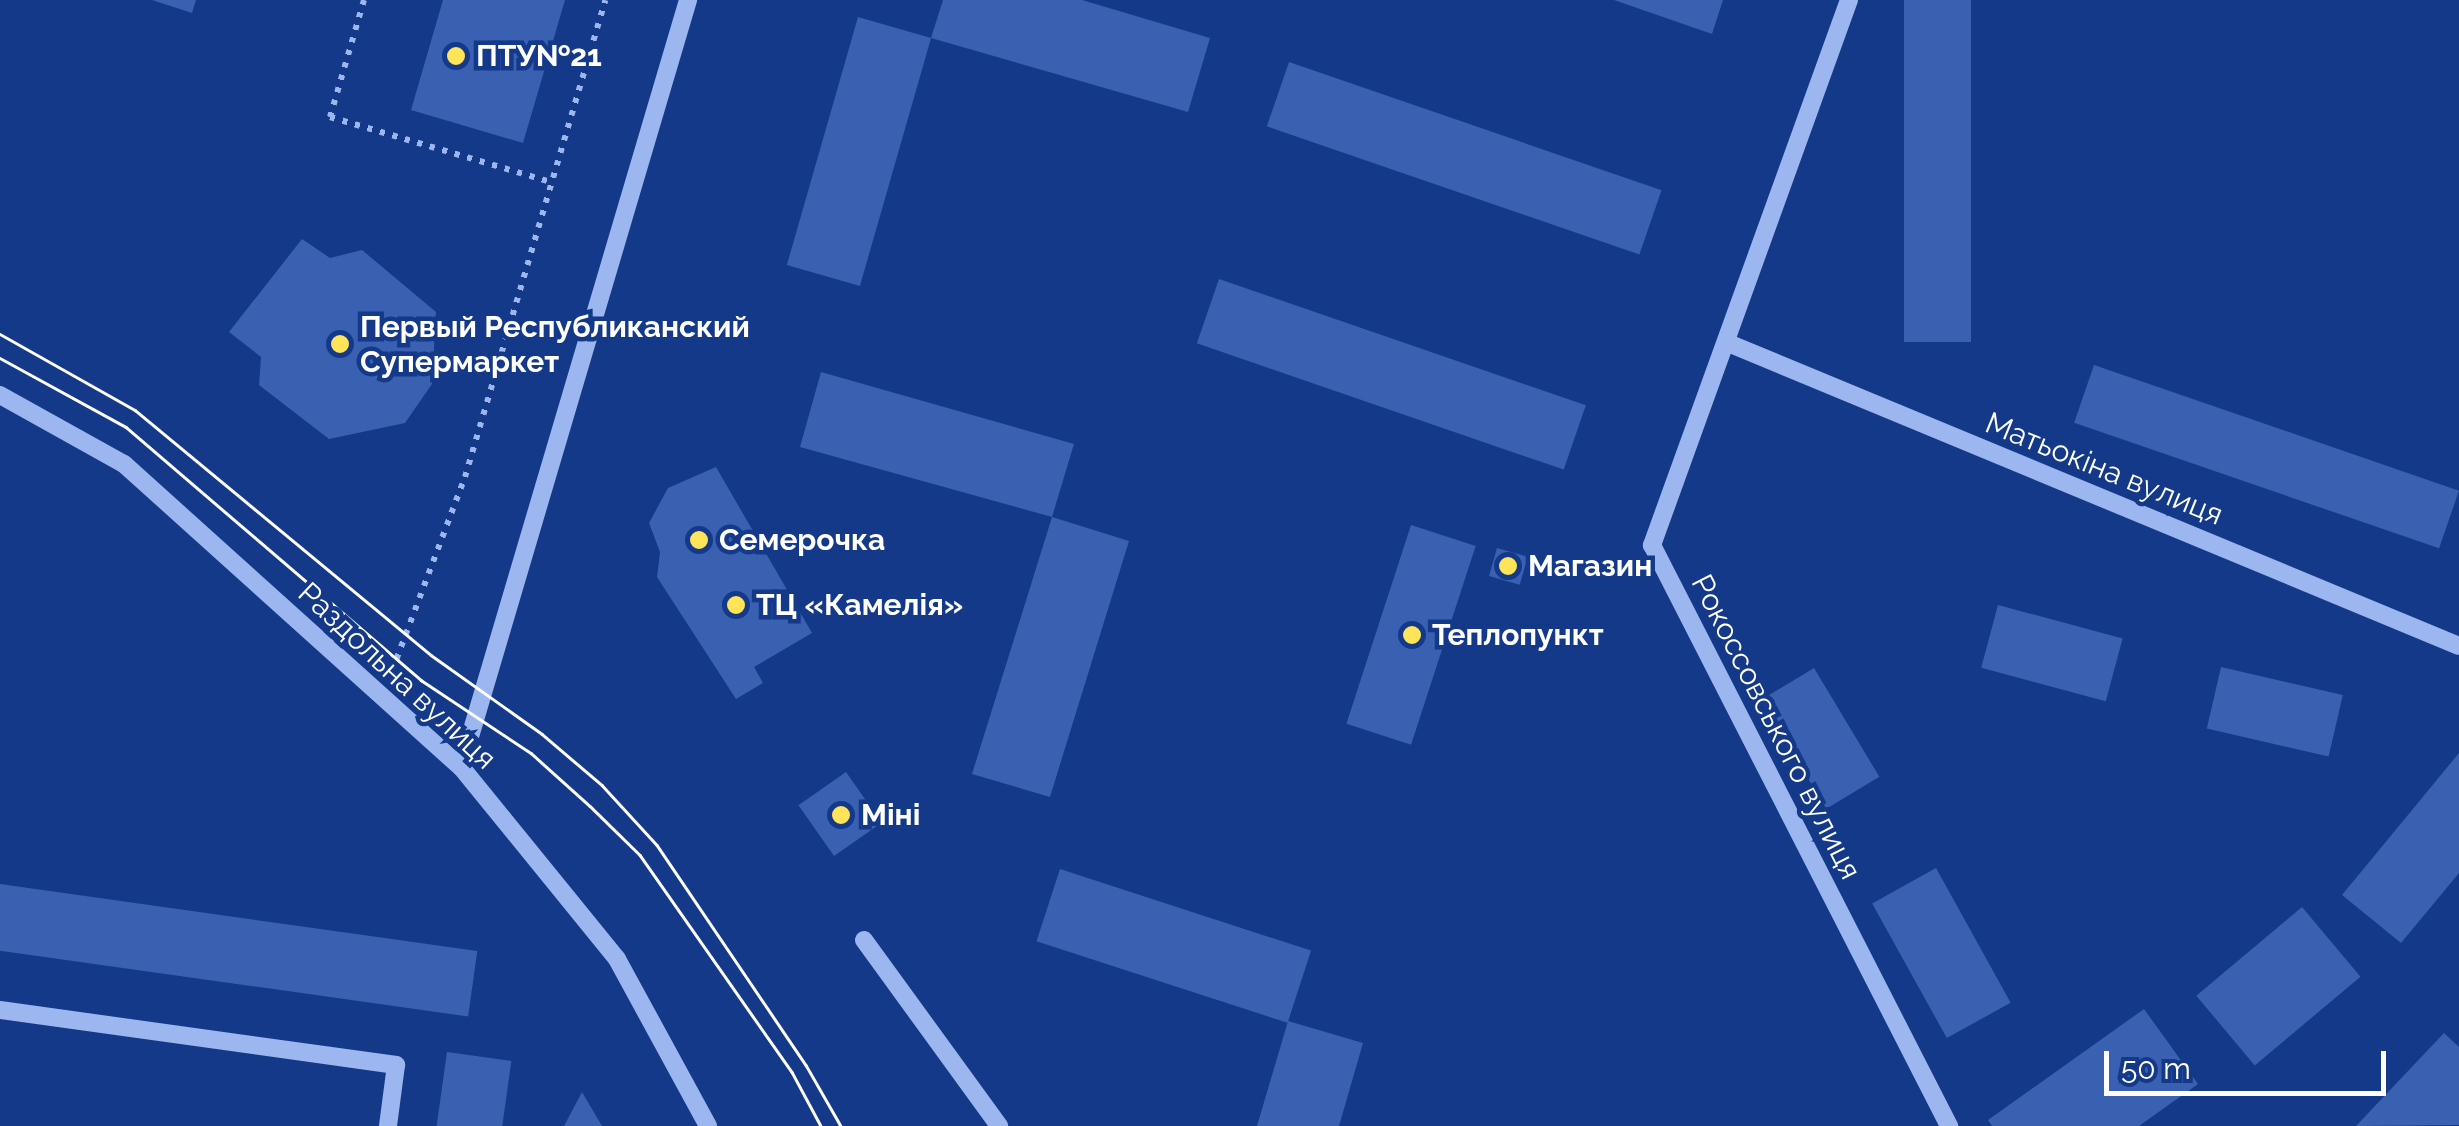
<!DOCTYPE html>
<html>
<head>
<meta charset="utf-8">
<style>
	body { margin:0 }
	#map { position:relative; width:2459px; height:1126px; overflow:hidden; background:#153989; font-family:Raleway,sans-serif }
	div>[style] { position:absolute }
	[style*='--x'] { left:calc(var(--x)*1px); top:calc(var(--y)*1px); width:calc(var(--w)*1px); rotate:calc(var(--a)*1deg) }
	.building>* { inset:0; background:#3960b1; transform-origin:0 0 }
	.path>* { height:6px; margin-top:-3px; transform-origin:0; background:repeating-linear-gradient(90deg,#9cb7ef 0 5px,transparent 0 13px) }
	.minor>* { height:18px; margin:-9px; padding:0 9px; transform-origin:9px; border-radius:9px; background:#9cb7ef }
	.tram>* { height:2.5px; margin:-1.25px; padding:0 1.25px; transform-origin:1.25px; border-radius:1.25px; background:#fff }
	.dots>* { width:28px; height:28px; translate:-50% -50%; box-sizing:border-box; border:5px solid #153989; border-radius:50% }
	span { translate:-50% -50%; white-space:nowrap; text-align:center; line-height:1.15; -webkit-text-stroke:9px #153989; paint-order:stroke }
	.poi-label { font-size:30px; color:#fff; font-weight:700 }
	.left { translate:0 -50%; text-align:left }
	.street-label { font-size:30px; color:#fff }
	.scale { position:absolute; left:2104px; top:1051px; width:282px; height:45px; box-sizing:border-box; border:5px solid #fff; border-top:0; padding-left:12px; font-size:30px; line-height:35px; white-space:nowrap; color:#fff; -webkit-text-stroke:8px #153989; paint-order:stroke }
</style>
</head>
<body>
<div id="map">
	<div class="building">
		<div style="clip-path:polygon(152px 0,196px 0,192px 13px)"></div>
		<div style="clip-path:polygon(443px 0,565px 0,523px 143px,411px 110px)"></div>
		<div style="clip-path:polygon(943px 0,1082px 0,1210px 38px,1188px 112px,931px 38px)"></div>
		<div style="clip-path:polygon(1614px 0,1723px 0,1712px 34px)"></div>
		<div style="left:1904px;top:0;width:67px;height:342px"></div>
		<div style="left:858px;top:17px;width:76px;height:258px;rotate:16deg"></div>
		<div style="left:1289px;top:62px;width:394px;height:68px;rotate:19deg"></div>
		<div style="clip-path:polygon(302px 239px,330px 258px,362px 250px,436px 312px,432px 384px,405px 423px,329px 439px,259px 385px,261px 357px,229px 332px)"></div>
		<div style="left:1219px;top:279px;width:388px;height:68px;rotate:19deg"></div>
		<div style="left:2094px;top:365px;width:386px;height:61px;rotate:19deg"></div>
		<div style="clip-path:polygon(821px 372px,1074px 444px,1052px 517px,1129px 541px,1050px 797px,972px 774px,1052px 517px,800px 447px)"></div>
		<div style="clip-path:polygon(716px 467px,812px 633px,754px 667px,763px 683px,736px 699px,657px 577px,660px 552px,649px 523px,668px 488px)"></div>
		<div style="left:1411px;top:525px;width:68px;height:209px;rotate:18deg"></div>
		<div style="left:1497px;top:548px;width:32px;height:29px;rotate:16deg"></div>
		<div style="left:1998px;top:605px;width:129px;height:65px;rotate:15deg"></div>
		<div style="left:2221px;top:667px;width:125px;height:63px;rotate:13deg"></div>
		<div style="left:1814px;top:668px;width:127px;height:62px;rotate:59deg"></div>
		<div style="clip-path:polygon(2459px 753px,2459px 873px,2401px 943px,2342px 895px)"></div>
		<div style="left:846px;top:772px;width:62px;height:58px;rotate:55deg"></div>
		<div style="left:1936px;top:868px;width:154px;height:73px;rotate:61deg"></div>
		<div style="left:1060px;top:869px;width:264px;height:76px;rotate:18deg"></div>
		<div style="left:0;top:884px;width:482px;height:66px;rotate:8deg"></div>
		<div style="left:2302px;top:907px;width:91px;height:138px;rotate:50deg"></div>
		<div style="clip-path:polygon(2144px 1009px,2198px 1084px,2139px 1126px,1992px 1126px,1988px 1120px)"></div>
		<div style="clip-path:polygon(1288px 1021px,1363px 1043px,1339px 1126px,1257px 1126px)"></div>
		<div style="clip-path:polygon(2444px 1033px,2459px 1047px,2459px 1125px,2356px 1126px)"></div>
		<div style="left:447px;top:1052px;width:65px;height:75px;rotate:8deg"></div>
		<div style="clip-path:polygon(582px 1092px,602px 1126px,564px 1126px)"></div>
	</div>
	<div class="path">
		<div style="--x:364;--y:0;--w:122;--a:106.2"></div>
		<div style="--x:330;--y:117;--w:227;--a:16.4"></div>
		<div style="--x:392;--y:671;--w:207;--a:-69.4"></div>
		<div style="--x:465;--y:477;--w:497;--a:-73.6"></div>
	</div>
	<div class="minor">
		<div style="--x:1849;--y:0;--w:580;--a:109.87"></div>
		<div style="--x:1652;--y:545;--w:653;--a:62.92"></div>
		<div style="--x:1728;--y:343;--w:791;--a:22.51"></div>
		<div style="--x:0;--y:395;--w:142;--a:29.1"></div>
		<div style="--x:124;--y:464;--w:453;--a:42"></div>
		<div style="--x:461;--y:767;--w:247;--a:50.9"></div>
		<div style="--x:617;--y:959;--w:190;--a:61.4"></div>
		<div style="--x:461;--y:767;--w:800;--a:-73.51"></div>
		<div style="--x:864;--y:940;--w:230;--a:54"></div>
		<div style="--x:0;--y:1010;--w:400;--a:7.9"></div>
		<div style="--x:396;--y:1065;--w:62;--a:97.5"></div>
	</div>
	<div class="tram">
		<div style="--x:0;--y:334;--w:155;--a:29.4"></div>
		<div style="--x:135;--y:410;--w:384;--a:39.6"></div>
		<div style="--x:431;--y:655;--w:136;--a:35.4"></div>
		<div style="--x:542;--y:734;--w:79;--a:40.4"></div>
		<div style="--x:602;--y:785;--w:81;--a:47.5"></div>
		<div style="--x:657;--y:845;--w:266;--a:55.9"></div>
		<div style="--x:806;--y:1065;--w:70;--a:60.2"></div>
		<div style="--x:0;--y:358;--w:144;--a:28.7"></div>
		<div style="--x:126;--y:427;--w:389;--a:40.6"></div>
		<div style="--x:421;--y:680;--w:132;--a:33.6"></div>
		<div style="--x:531;--y:753;--w:79;--a:41.9"></div>
		<div style="--x:590;--y:806;--w:70;--a:44.4"></div>
		<div style="--x:640;--y:855;--w:265;--a:55"></div>
		<div style="--x:792;--y:1072;--w:61;--a:61.8"></div>
	</div>
	<div class="dots">
		<div style="left:456px;top:56px;background:#ffe45a"></div>
		<div style="left:340px;top:344px;background:#ffe45a"></div>
		<div style="left:699px;top:540px;background:#ffe45a"></div>
		<div style="left:1508px;top:566px;background:#ffe45a"></div>
		<div style="left:736px;top:605px;background:#ffe45a"></div>
		<div style="left:1412px;top:635px;background:#ffe45a"></div>
		<div style="left:841px;top:815px;background:#ffe45a"></div>
	</div>
	<div class="poi-label">
		<span class="left" style="left:476px;top:56px">ПТУ№21</span>
		<span class="left" style="left:360px;top:344px">Первый Республиканский<br>Супермаркет</span>
		<span class="left" style="left:719px;top:540px">Семерочка</span>
		<span class="left" style="left:1528px;top:566px">Магазин</span>
		<span class="left" style="left:756px;top:605px">ТЦ «Камелія»</span>
		<span class="left" style="left:1432px;top:635px">Теплопункт</span>
		<span class="left" style="left:861px;top:815px">Міні</span>
	</div>
	<div class="street-label">
		<span style="left:2104px;top:469px;rotate:22deg">Матьокіна вулиця</span>
		<span style="left:397px;top:676px;rotate:43deg">Раздольна вулиця</span>
		<span style="left:1776px;top:727px;rotate:63deg">Рокоссовського вулиця</span>
	</div>
	<div class="scale">50 m</div>
</div>
</body>
</html>
